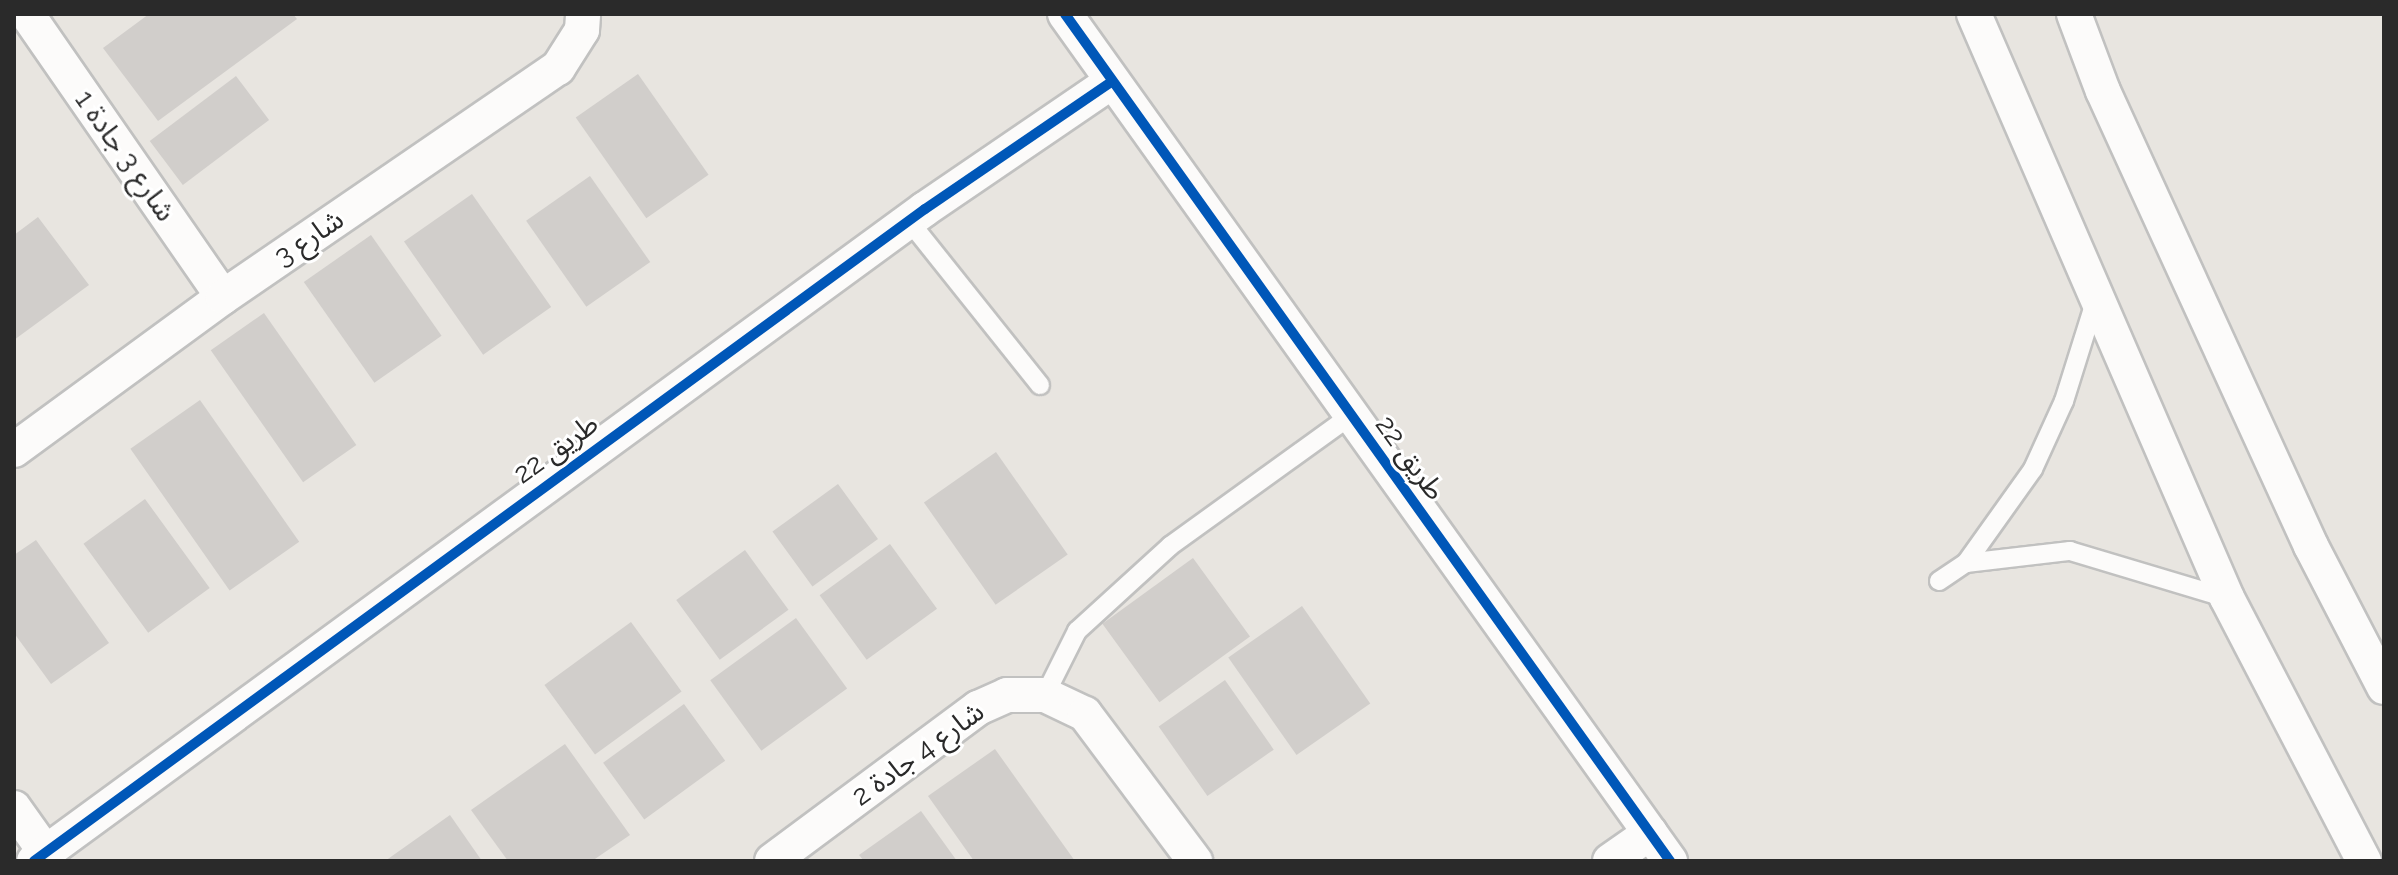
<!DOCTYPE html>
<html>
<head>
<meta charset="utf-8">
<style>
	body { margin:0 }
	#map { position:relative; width:2398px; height:875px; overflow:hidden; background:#e8e5e0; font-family:Raleway,"Noto Sans Arabic",sans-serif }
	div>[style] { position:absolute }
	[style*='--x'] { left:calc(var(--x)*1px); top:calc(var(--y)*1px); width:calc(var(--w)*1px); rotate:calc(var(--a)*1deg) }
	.building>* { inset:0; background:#d1cecb; transform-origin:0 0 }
	.roads { filter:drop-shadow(2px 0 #c1c1c0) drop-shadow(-2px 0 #c1c1c0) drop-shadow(0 2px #c1c1c0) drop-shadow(0 -2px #c1c1c0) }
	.service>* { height:18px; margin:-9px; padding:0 9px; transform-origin:9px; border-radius:9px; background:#fcfbfa }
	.minor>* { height:34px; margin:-17px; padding:0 17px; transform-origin:17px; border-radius:17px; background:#fcfbfa }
	.cycleway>* { height:10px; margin:-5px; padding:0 5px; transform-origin:5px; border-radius:5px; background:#0057b8 }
	span { translate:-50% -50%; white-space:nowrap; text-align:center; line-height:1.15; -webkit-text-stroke:6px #fff; paint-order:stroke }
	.street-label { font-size:28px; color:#2a2a2a }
	.frame { position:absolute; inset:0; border:16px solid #2a2a2a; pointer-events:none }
</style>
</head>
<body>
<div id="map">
	<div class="building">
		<div style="clip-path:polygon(149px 14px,293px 14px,297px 19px,158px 121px,103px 48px)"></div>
		<div style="left:638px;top:74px;width:123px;height:76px;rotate:55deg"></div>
		<div style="left:236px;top:76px;width:55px;height:108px;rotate:53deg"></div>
		<div style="left:590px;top:176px;width:105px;height:78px;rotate:55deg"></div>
		<div style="left:472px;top:194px;width:138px;height:83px;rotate:55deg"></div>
		<div style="clip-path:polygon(38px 217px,89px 285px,14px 340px,14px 235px)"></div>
		<div style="left:371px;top:235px;width:123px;height:82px;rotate:55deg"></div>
		<div style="left:264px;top:313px;width:161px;height:65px;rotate:55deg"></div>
		<div style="left:200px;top:400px;width:173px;height:85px;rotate:55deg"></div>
		<div style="left:996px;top:452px;width:125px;height:88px;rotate:55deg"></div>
		<div style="left:838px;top:484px;width:68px;height:81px;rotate:54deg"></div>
		<div style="left:145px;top:499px;width:110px;height:76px;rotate:54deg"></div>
		<div style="clip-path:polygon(36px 540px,109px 643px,51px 684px,14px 633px,14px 555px)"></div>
		<div style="left:890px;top:544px;width:80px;height:87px;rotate:54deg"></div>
		<div style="left:745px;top:550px;width:74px;height:85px;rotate:54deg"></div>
		<div style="left:1193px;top:558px;width:97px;height:112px;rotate:54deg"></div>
		<div style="left:1302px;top:606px;width:119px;height:90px;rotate:55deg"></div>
		<div style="left:796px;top:618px;width:87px;height:106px;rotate:54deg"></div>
		<div style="left:631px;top:622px;width:86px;height:107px;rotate:54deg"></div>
		<div style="left:1225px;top:680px;width:85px;height:81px;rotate:55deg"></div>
		<div style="left:684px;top:704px;width:70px;height:100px;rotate:54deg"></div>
		<div style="clip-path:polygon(565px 744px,630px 835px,592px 861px,508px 861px,471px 810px)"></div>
		<div style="clip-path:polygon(995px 749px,1075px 861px,974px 861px,928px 796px)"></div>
		<div style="clip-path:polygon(921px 811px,957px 861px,864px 861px,859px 855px)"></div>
		<div style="clip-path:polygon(450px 815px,482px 861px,385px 861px)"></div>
	</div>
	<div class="roads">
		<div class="service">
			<div style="--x:909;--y:221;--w:210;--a:51.4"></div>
			<div style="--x:1966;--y:563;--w:105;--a:-6.6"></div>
			<div style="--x:2070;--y:551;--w:164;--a:16.7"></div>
			<div style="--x:1939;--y:581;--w:32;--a:-34"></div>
			<div style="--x:1966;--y:563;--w:115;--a:-54.5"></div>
			<div style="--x:2033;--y:469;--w:75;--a:-65.5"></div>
			<div style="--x:2064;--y:401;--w:107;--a:-72.6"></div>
			<div style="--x:1045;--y:695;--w:72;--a:-63.4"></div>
			<div style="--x:1077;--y:631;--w:126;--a:-42.4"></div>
			<div style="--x:1170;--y:546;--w:222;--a:-35.8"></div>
		</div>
		<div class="minor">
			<div style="--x:27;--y:14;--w:344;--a:55.3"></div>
			<div style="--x:1065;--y:14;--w:1041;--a:54.46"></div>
			<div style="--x:1974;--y:14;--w:636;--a:66.58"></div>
			<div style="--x:2227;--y:598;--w:297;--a:62.5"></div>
			<div style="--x:2074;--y:14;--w:82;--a:69.4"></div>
			<div style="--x:2103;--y:91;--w:500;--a:65.43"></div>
			<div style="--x:2311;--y:546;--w:159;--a:62.6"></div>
			<div style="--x:14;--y:450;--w:259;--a:-36.2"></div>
			<div style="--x:223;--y:297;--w:406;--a:-34.4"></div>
			<div style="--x:558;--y:68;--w:45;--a:-57.7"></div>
			<div style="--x:582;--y:30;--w:16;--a:-86"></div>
			<div style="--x:14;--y:808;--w:55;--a:54.6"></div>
			<div style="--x:34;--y:861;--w:1104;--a:-36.2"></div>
			<div style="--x:925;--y:209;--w:225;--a:-34.3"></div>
			<div style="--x:772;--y:861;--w:257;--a:-36.6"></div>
			<div style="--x:978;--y:708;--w:32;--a:-24"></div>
			<div style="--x:1007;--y:695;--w:38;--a:0"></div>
			<div style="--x:1045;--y:695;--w:44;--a:25.4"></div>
			<div style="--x:1085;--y:714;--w:184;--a:53.2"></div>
			<div style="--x:1610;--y:861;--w:49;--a:-35"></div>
		</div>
	</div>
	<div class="cycleway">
		<div style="--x:1065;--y:14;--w:1041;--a:54.46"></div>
		<div style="--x:34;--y:861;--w:1104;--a:-36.2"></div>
		<div style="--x:925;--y:209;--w:225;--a:-34.3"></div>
	</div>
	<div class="street-label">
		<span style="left:125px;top:156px;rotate:55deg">شارع 3 جادة 1</span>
		<span style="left:309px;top:238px;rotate:-34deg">شارع 3</span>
		<span style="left:556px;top:449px;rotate:-36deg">طريق 22</span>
		<span style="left:1410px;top:458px;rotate:54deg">طريق 22</span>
		<span style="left:918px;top:754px;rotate:-36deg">شارع 4 جادة 2</span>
	</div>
	<div class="frame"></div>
</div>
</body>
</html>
